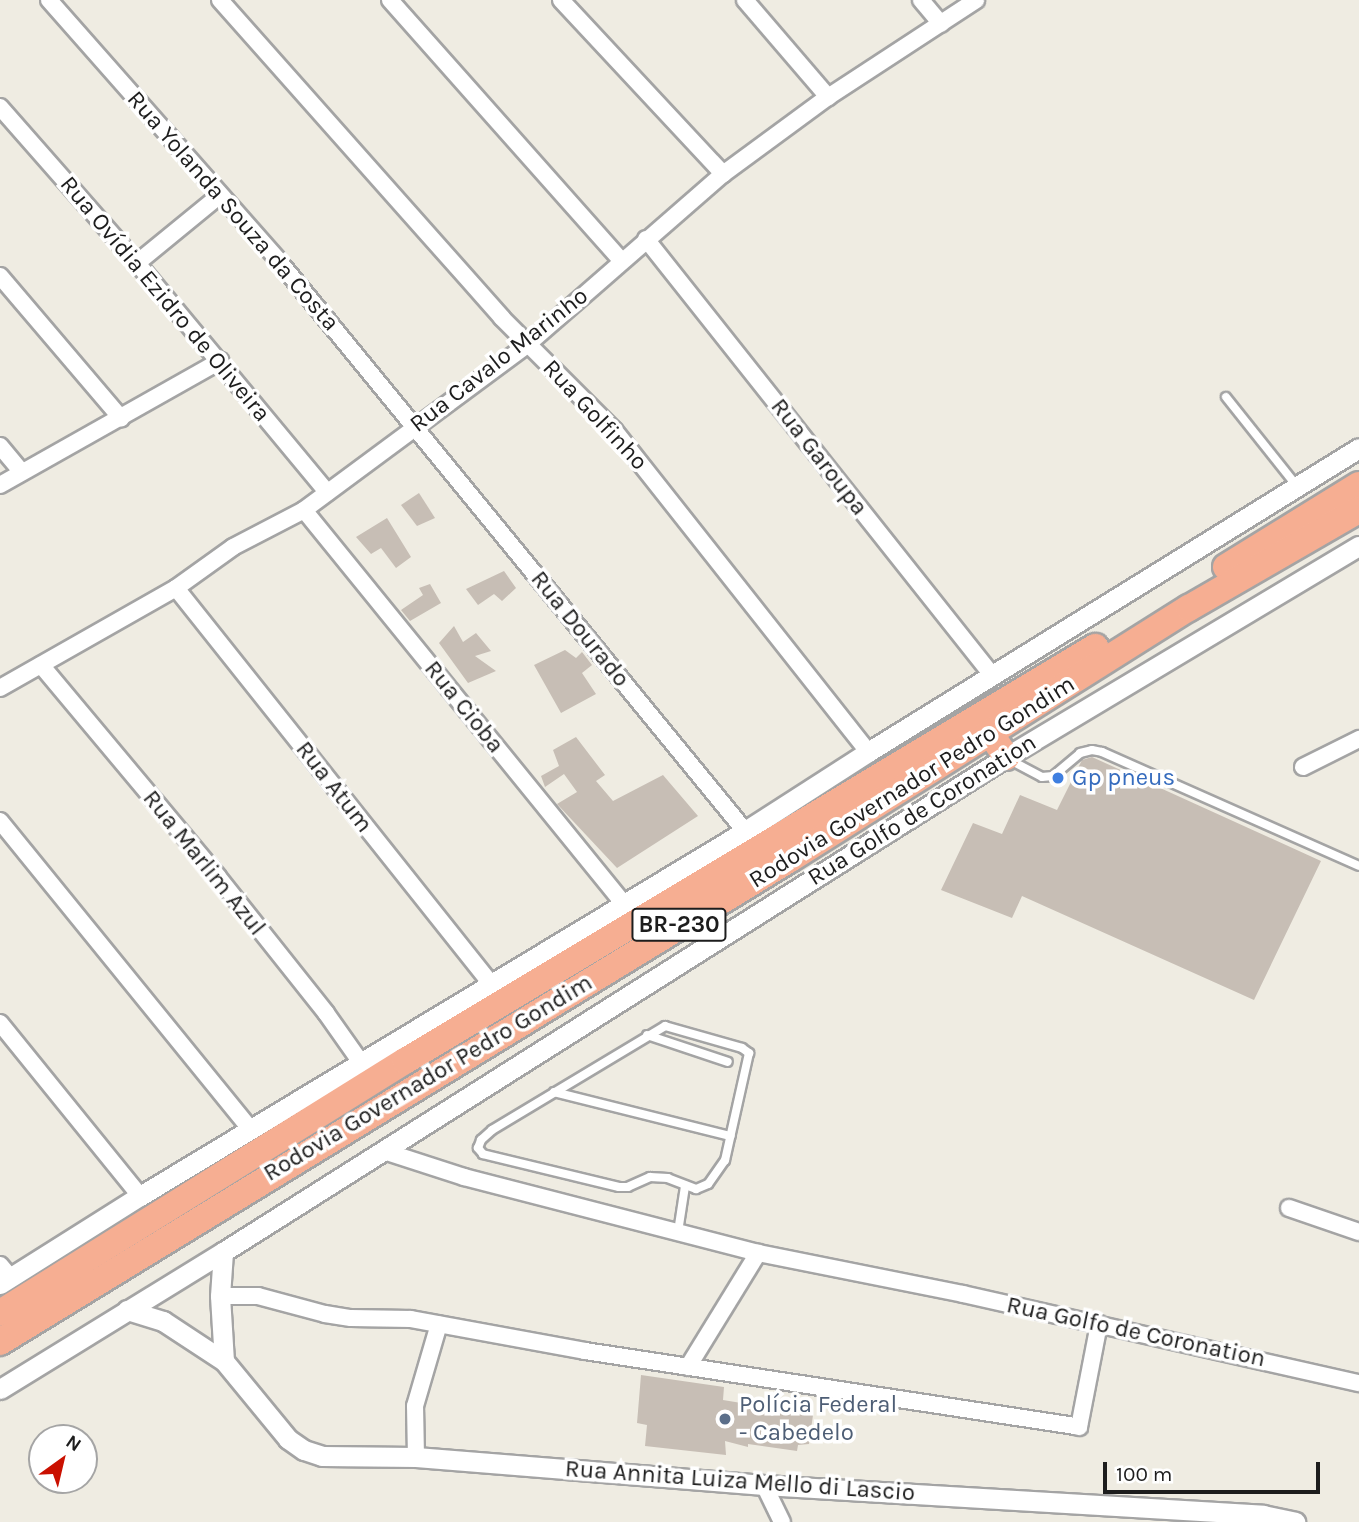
<!DOCTYPE html>
<html>
<head>
<meta charset="utf-8">
<style>
	body { margin:0 }
	#map { position:relative; width:1359px; height:1522px; overflow:hidden; background:#efece2; font-family:Karla,sans-serif }
	div>[style] { position:absolute }
	[style*='--x'] { left:calc(var(--x)*1px); top:calc(var(--y)*1px); width:calc(var(--w)*1px); rotate:calc(var(--a)*1deg) }
	.building>* { inset:0; background:#c7beb5 }
	.roads { filter:drop-shadow(2px 0 #a4a4a4) drop-shadow(-2px 0 #a4a4a4) drop-shadow(0 2px #a4a4a4) drop-shadow(0 -2px #a4a4a4) }
	.service>* { height:8px; margin:-4px; padding:0 4px; transform-origin:4px; border-radius:4px; background:#fff }
	.minor>* { height:16px; margin:-8px; padding:0 8px; transform-origin:8px; border-radius:8px; background:#fff }
	.tertiary>* { height:19px; margin:-9.5px; padding:0 9.5px; transform-origin:9.5px; border-radius:9.5px; background:#fff }
	.trunk>* { height:26px; margin:-13px; padding:0 13px; transform-origin:13px; border-radius:13px; background:#f6ae92 }
	.dots>* { width:19px; height:19px; translate:-50% -50%; box-sizing:border-box; border:4px solid #fff; border-radius:50% }
	span { translate:-50% -50%; white-space:nowrap; text-align:center; line-height:1.15; -webkit-text-stroke:7px #fff; paint-order:stroke }
	.shield-label span { padding:2px 5px; background:#fff; border:2px solid; border-radius:5px; -webkit-text-stroke-width:0 }
	.shield-label { font-size:23px; color:#1d1d1d; font-weight:700 }
	.street-label { font-size:24px; color:#1d1d1d }
	.shop-label { font-size:24px; color:#366cbe }
	.left { translate:0 -50%; text-align:left }
	.service-label { font-size:24px; color:#4e5e75 }
	.north { position:absolute; left:28px; top:1424px; width:70px; height:70px; box-sizing:border-box; background:#fff; border:2px solid #a5a5a5; border-radius:50%; rotate:34deg; font-size:19px; font-weight:700; line-height:28px; text-align:center; color:#1d1d1d }
	.north::after { content:''; display:block; margin:auto; width:24px; height:32px; background:#ca1000; clip-path:polygon(50% 0,100% 100%,50% 72%,0 100%) }
	.scale { position:absolute; left:1103px; top:1462px; width:217px; height:32px; box-sizing:border-box; border:4px solid #1d1d1d; border-top:0; padding-left:9px; font-size:21px; line-height:24px; white-space:nowrap; color:#1d1d1d; -webkit-text-stroke:5px #fff; paint-order:stroke }
</style>
</head>
<body>
<div id="map">
	<div class="building">
		<div style="clip-path:polygon(419px 493px,435px 518px,417px 526px,401px 505px)"></div>
		<div style="clip-path:polygon(387px 518px,411px 557px,396px 568px,381px 548px,371px 554px,356px 537px)"></div>
		<div style="clip-path:polygon(504px 571px,516px 588px,502px 601px,494px 594px,478px 605px,466px 589px)"></div>
		<div style="clip-path:polygon(430px 584px,441px 603px,410px 621px,401px 610px,423px 595px,419px 588px)"></div>
		<div style="clip-path:polygon(454px 626px,463px 642px,476px 633px,491px 651px,475px 656px,496px 671px,468px 683px,439px 643px)"></div>
		<div style="clip-path:polygon(565px 650px,576px 658px,582px 652px,592px 665px,582px 673px,596px 694px,561px 713px,534px 665px)"></div>
		<div style="clip-path:polygon(576px 737px,605px 775px,596px 781px,613px 801px,663px 775px,698px 816px,617px 868px,557px 804px,577px 792px,564px 774px,545px 787px,541px 776px,559px 766px,553px 750px)"></div>
		<div style="clip-path:polygon(1092px 757px,1321px 861px,1254px 1000px,1022px 896px,1012px 918px,941px 890px,973px 823px,1002px 834px,1020px 795px,1057px 810px,1082px 760px)"></div>
		<div style="clip-path:polygon(641px 1375px,724px 1387px,723px 1400px,813px 1415px,809px 1444px,798px 1445px,797px 1451px,748px 1444px,748px 1447px,725px 1441px,726px 1455px,645px 1446px,647px 1425px,637px 1423px)"></div>
	</div>
	<div class="roads">
		<div class="service">
			<div style="--x:1226;--y:397;--w:112;--a:51.5"></div>
			<div style="--x:1008;--y:759;--w:38;--a:28"></div>
			<div style="--x:1042;--y:777;--w:11;--a:-5"></div>
			<div style="--x:1053;--y:776;--w:35;--a:-40"></div>
			<div style="--x:1080;--y:753;--w:12;--a:-14"></div>
			<div style="--x:1092;--y:750;--w:10;--a:11"></div>
			<div style="--x:1102;--y:752;--w:281;--a:23.9"></div>
			<div style="--x:665;--y:1026;--w:80;--a:15.9"></div>
			<div style="--x:742;--y:1048;--w:9;--a:36"></div>
			<div style="--x:749;--y:1053;--w:110;--a:102.6"></div>
			<div style="--x:725;--y:1160;--w:29;--a:125"></div>
			<div style="--x:708;--y:1184;--w:13;--a:157"></div>
			<div style="--x:696;--y:1189;--w:30;--a:-159"></div>
			<div style="--x:668;--y:1178;--w:18;--a:-177"></div>
			<div style="--x:650;--y:1177;--w:24;--a:156"></div>
			<div style="--x:628;--y:1187;--w:9;--a:180"></div>
			<div style="--x:619;--y:1187;--w:140;--a:-166.4"></div>
			<div style="--x:483;--y:1154;--w:8;--a:-130"></div>
			<div style="--x:478;--y:1148;--w:9;--a:-69"></div>
			<div style="--x:481;--y:1140;--w:15;--a:-42"></div>
			<div style="--x:492;--y:1130;--w:202;--a:-31"></div>
			<div style="--x:647;--y:1035;--w:85;--a:18.4"></div>
			<div style="--x:554;--y:1092;--w:182;--a:14"></div>
			<div style="--x:678;--y:1232;--w:47;--a:-81.3"></div>
		</div>
		<div class="minor">
			<div style="--x:49;--y:0;--w:345;--a:48.6"></div>
			<div style="--x:277;--y:259;--w:739;--a:50.71"></div>
			<div style="--x:220;--y:0;--w:425;--a:48.4"></div>
			<div style="--x:502;--y:318;--w:158;--a:45"></div>
			<div style="--x:614;--y:430;--w:410;--a:51.7"></div>
			<div style="--x:390;--y:0;--w:349;--a:48.4"></div>
			<div style="--x:561;--y:0;--w:238;--a:47"></div>
			<div style="--x:745;--y:0;--w:128;--a:49.4"></div>
			<div style="--x:921;--y:0;--w:31;--a:50"></div>
			<div style="--x:0;--y:107;--w:208;--a:48.7"></div>
			<div style="--x:137;--y:263;--w:298;--a:50.3"></div>
			<div style="--x:646;--y:239;--w:557;--a:51.57"></div>
			<div style="--x:137;--y:263;--w:106;--a:-39.3"></div>
			<div style="--x:0;--y:276;--w:187;--a:49.6"></div>
			<div style="--x:0;--y:446;--w:34;--a:50"></div>
			<div style="--x:0;--y:485;--w:253;--a:-29.4"></div>
			<div style="--x:304;--y:510;--w:508;--a:50.92"></div>
			<div style="--x:176;--y:588;--w:507;--a:51.48"></div>
			<div style="--x:41;--y:665;--w:276;--a:50.1"></div>
			<div style="--x:218;--y:877;--w:174;--a:51.5"></div>
			<div style="--x:326;--y:1013;--w:62;--a:54.8"></div>
			<div style="--x:0;--y:688;--w:202;--a:-29.6"></div>
			<div style="--x:176;--y:588;--w:70;--a:-35.7"></div>
			<div style="--x:233;--y:547;--w:80;--a:-27.5"></div>
			<div style="--x:304;--y:510;--w:279;--a:-36.5"></div>
			<div style="--x:528;--y:344;--w:259;--a:-41.1"></div>
			<div style="--x:723;--y:174;--w:130;--a:-36.3"></div>
			<div style="--x:828;--y:97;--w:177;--a:-33.2"></div>
			<div style="--x:1303;--y:767;--w:63;--a:-26.6"></div>
			<div style="--x:0;--y:821;--w:397;--a:50.9"></div>
			<div style="--x:0;--y:1023;--w:223;--a:51"></div>
			<div style="--x:384;--y:1151;--w:84;--a:18"></div>
			<div style="--x:464;--y:1177;--w:304;--a:14.5"></div>
			<div style="--x:758;--y:1253;--w:209;--a:11.3"></div>
			<div style="--x:963;--y:1294;--w:406;--a:12.7"></div>
			<div style="--x:1289;--y:1208;--w:74;--a:18.9"></div>
			<div style="--x:0;--y:1265;--w:16;--a:50"></div>
			<div style="--x:220;--y:1296;--w:38;--a:0"></div>
			<div style="--x:258;--y:1296;--w:69;--a:15"></div>
			<div style="--x:325;--y:1314;--w:26;--a:9"></div>
			<div style="--x:351;--y:1318;--w:60;--a:1"></div>
			<div style="--x:411;--y:1319;--w:177;--a:10.4"></div>
			<div style="--x:585;--y:1351;--w:500;--a:8.7"></div>
			<div style="--x:1079;--y:1427;--w:105;--a:-79"></div>
			<div style="--x:688;--y:1367;--w:134;--a:-58.4"></div>
			<div style="--x:416;--y:1457;--w:51;--a:-91.1"></div>
			<div style="--x:415;--y:1406;--w:85;--a:-73.7"></div>
			<div style="--x:764;--y:1485;--w:41;--a:64.1"></div>
		</div>
		<div class="tertiary">
			<div style="--x:223;--y:1252;--w:44;--a:93.9"></div>
			<div style="--x:220;--y:1296;--w:65;--a:86.5"></div>
			<div style="--x:0;--y:1284;--w:165;--a:-32.2"></div>
			<div style="--x:140;--y:1196;--w:707;--a:-31.1"></div>
			<div style="--x:745;--y:831;--w:146;--a:-32.7"></div>
			<div style="--x:868;--y:752;--w:577;--a:-31.76"></div>
			<div style="--x:127;--y:1310;--w:38;--a:17"></div>
			<div style="--x:163;--y:1321;--w:73;--a:33.3"></div>
			<div style="--x:224;--y:1361;--w:101;--a:50.6"></div>
			<div style="--x:288;--y:1439;--w:19;--a:35"></div>
			<div style="--x:304;--y:1450;--w:19;--a:18"></div>
			<div style="--x:322;--y:1456;--w:94;--a:0.6"></div>
			<div style="--x:416;--y:1457;--w:349;--a:4.6"></div>
			<div style="--x:764;--y:1485;--w:500;--a:3.4"></div>
			<div style="--x:1263;--y:1515;--w:33;--a:12"></div>
			<div style="--x:0;--y:1389;--w:262;--a:-31.6"></div>
			<div style="--x:223;--y:1252;--w:926;--a:-32.3"></div>
			<div style="--x:1006;--y:757;--w:411;--a:-30.9"></div>
		</div>
		<div class="trunk">
			<div style="--x:1226;--y:567;--w:156;--a:-31.7"></div>
			<div style="--x:990;--y:733;--w:29;--a:56"></div>
			<div style="--x:0;--y:1313;--w:477;--a:-31.9"></div>
			<div style="--x:405;--y:1061;--w:805;--a:-30.96"></div>
			<div style="--x:0;--y:1342;--w:926;--a:-31.44"></div>
			<div style="--x:790;--y:859;--w:471;--a:-32.2"></div>
			<div style="--x:1189;--y:608;--w:196;--a:-30"></div>
		</div>
	</div>
	<div class="dots">
		<div style="left:1058px;top:778px;background:#3f7fe0"></div>
		<div style="left:725px;top:1419px;background:#5c6f8a"></div>
	</div>
	<div class="shield-label">
		<span style="left:679px;top:925px">BR-230</span>
	</div>
	<div class="street-label">
		<span style="left:233px;top:211px;rotate:49deg">Rua Yolanda Souza da Costa</span>
		<span style="left:165px;top:299px;rotate:50deg">Rua Ovídia Ezidro de Oliveira</span>
		<span style="left:499px;top:360px;rotate:-38deg">Rua Cavalo Marinho</span>
		<span style="left:595px;top:415px;rotate:47deg">Rua Golfinho</span>
		<span style="left:819px;top:457px;rotate:52deg">Rua Garoupa</span>
		<span style="left:580px;top:629px;rotate:51deg">Rua Dourado</span>
		<span style="left:464px;top:707px;rotate:51deg">Rua Cioba</span>
		<span style="left:912px;top:782px;rotate:-32deg">Rodovia Governador Pedro Gondim</span>
		<span style="left:334px;top:787px;rotate:52deg">Rua Atum</span>
		<span style="left:922px;top:810px;rotate:-32deg">Rua Golfo de Coronation</span>
		<span style="left:204px;top:863px;rotate:51deg">Rua Marlim Azul</span>
		<span style="left:428px;top:1078px;rotate:-31deg">Rodovia Governador Pedro Gondim</span>
		<span style="left:1136px;top:1332px;rotate:12deg">Rua Golfo de Coronation</span>
		<span style="left:740px;top:1481px;rotate:4deg">Rua Annita Luiza Mello di Lascio</span>
	</div>
	<div class="shop-label">
		<span class="left" style="left:1072px;top:778px">Gp pneus</span>
	</div>
	<div class="service-label">
		<span class="left" style="left:739px;top:1419px">Polícia Federal<br>- Cabedelo</span>
	</div>
	<div class="north">N</div>
	<div class="scale">100 m</div>
</div>
</body>
</html>
